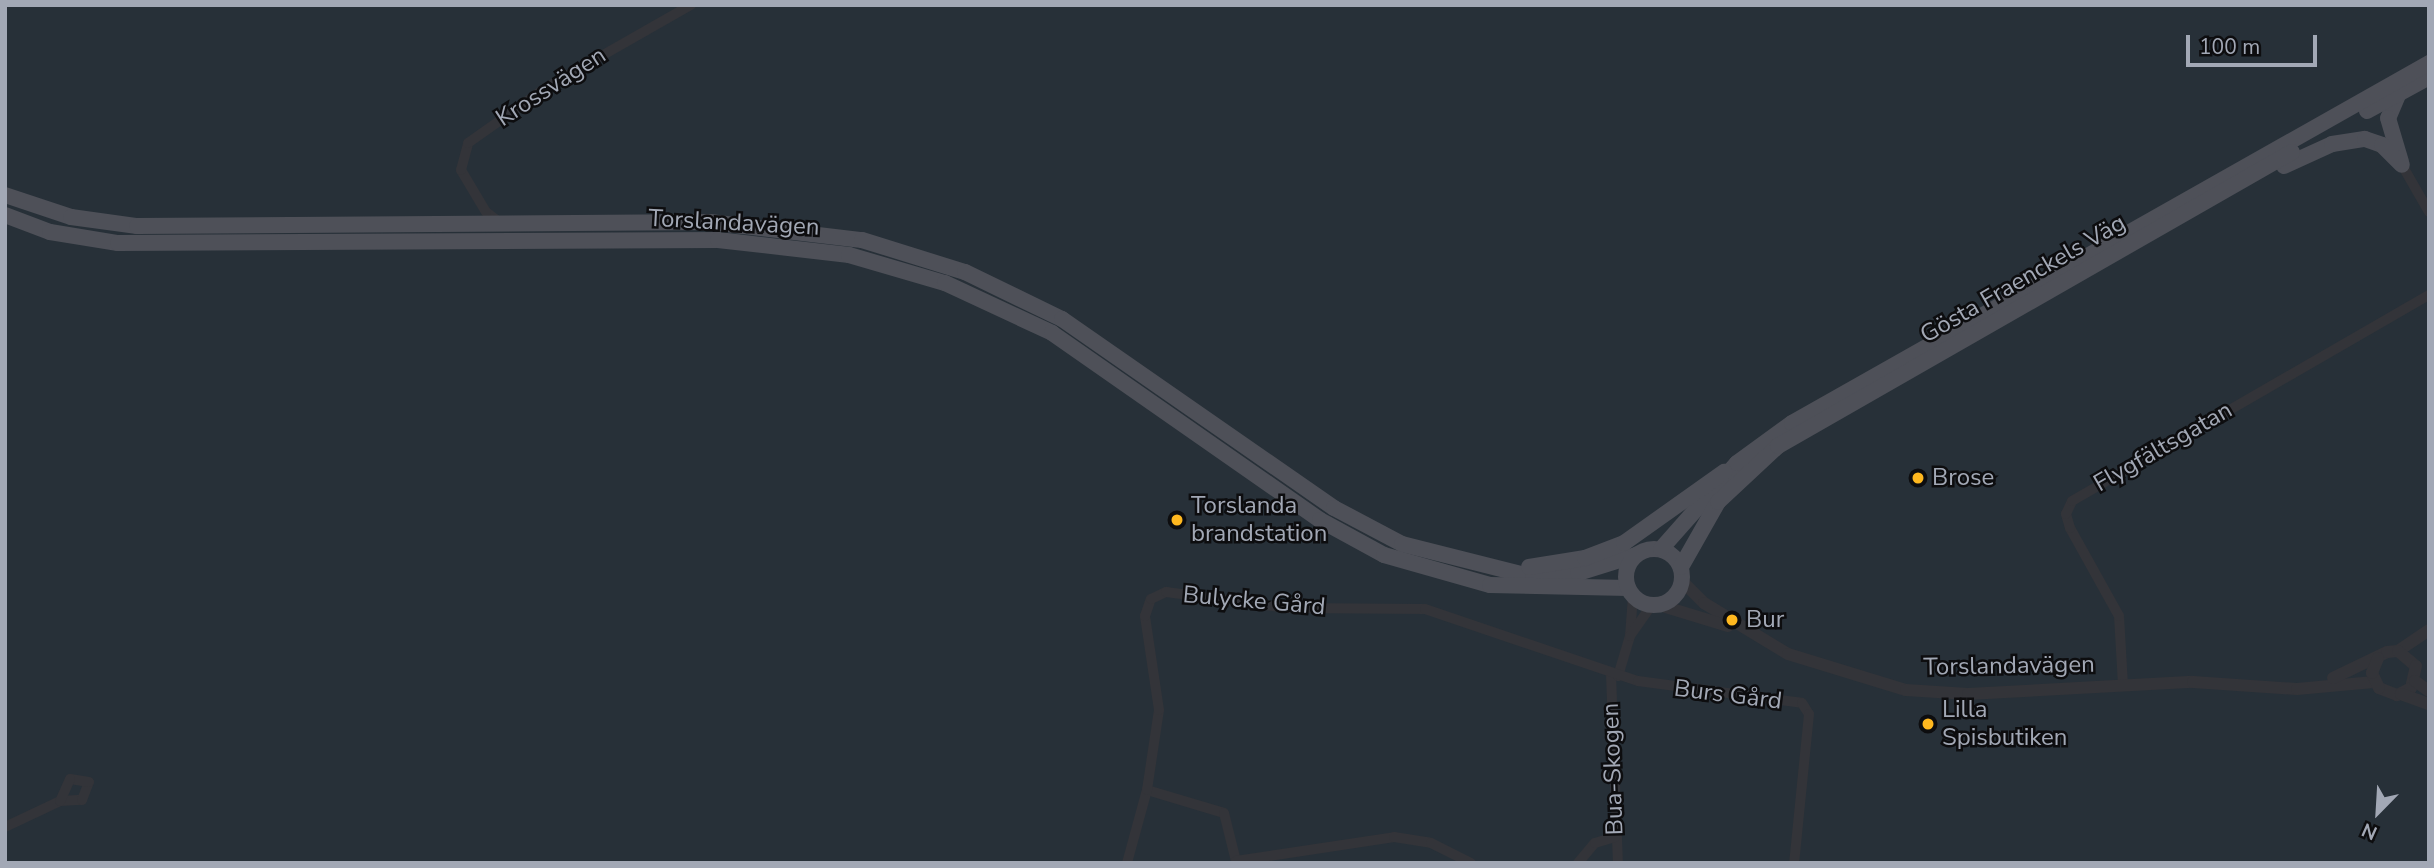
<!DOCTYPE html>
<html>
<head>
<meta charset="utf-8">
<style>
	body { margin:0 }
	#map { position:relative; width:2434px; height:868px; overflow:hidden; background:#121214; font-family:"Nunito Sans",sans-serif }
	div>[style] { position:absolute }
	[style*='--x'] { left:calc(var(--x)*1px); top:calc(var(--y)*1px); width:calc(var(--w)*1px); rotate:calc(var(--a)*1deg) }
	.water>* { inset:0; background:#273038; transform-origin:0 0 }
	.minor>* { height:10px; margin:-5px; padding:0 5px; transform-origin:5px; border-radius:5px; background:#333439 }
	.tertiary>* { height:12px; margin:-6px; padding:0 6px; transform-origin:6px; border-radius:6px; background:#333439 }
	.primary>* { height:16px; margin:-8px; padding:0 8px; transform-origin:8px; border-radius:8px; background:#4e5058 }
	.primary>.ring { margin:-8px; padding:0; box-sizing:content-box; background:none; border:16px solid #4e5058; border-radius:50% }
	.dots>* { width:19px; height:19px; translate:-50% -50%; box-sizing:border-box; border:4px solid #0d0d0f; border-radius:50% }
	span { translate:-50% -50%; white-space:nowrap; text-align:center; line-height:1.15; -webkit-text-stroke:5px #0d0d0f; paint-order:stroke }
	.street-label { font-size:24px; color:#a2a8b5 }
	.poi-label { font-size:24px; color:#a2a8b5 }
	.left { translate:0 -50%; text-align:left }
	.frame { position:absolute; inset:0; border:7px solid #a2a8b5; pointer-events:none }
	.north { position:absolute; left:2343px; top:777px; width:70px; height:70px; -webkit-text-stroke:5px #0d0d0f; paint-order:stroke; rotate:204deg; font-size:19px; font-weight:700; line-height:28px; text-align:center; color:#a2a8b5 }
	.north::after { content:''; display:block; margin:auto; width:24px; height:32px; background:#a2a8b5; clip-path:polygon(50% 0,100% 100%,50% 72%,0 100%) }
	.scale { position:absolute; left:2186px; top:35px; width:131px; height:32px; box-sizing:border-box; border:4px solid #a2a8b5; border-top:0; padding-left:9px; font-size:21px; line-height:24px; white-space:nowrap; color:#a2a8b5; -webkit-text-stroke:5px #0d0d0f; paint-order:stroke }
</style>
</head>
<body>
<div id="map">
	<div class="water">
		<div style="left:5px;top:5px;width:2424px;height:858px"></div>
	</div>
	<div class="minor">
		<div style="--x:2402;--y:165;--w:54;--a:60.1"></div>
		<div style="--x:499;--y:222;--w:16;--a:-142"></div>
		<div style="--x:486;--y:212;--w:49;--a:-120.8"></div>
		<div style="--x:461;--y:170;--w:28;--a:-75"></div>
		<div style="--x:468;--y:143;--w:97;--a:-35.3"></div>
		<div style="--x:547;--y:87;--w:166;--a:-29.7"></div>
		<div style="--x:1630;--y:636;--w:40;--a:-85.7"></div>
		<div style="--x:1611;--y:674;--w:189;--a:87.9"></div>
		<div style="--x:1618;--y:676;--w:42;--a:-73.3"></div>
		<div style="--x:1630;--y:636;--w:38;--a:-55"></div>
		<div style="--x:2123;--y:685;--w:69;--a:-93.3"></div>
		<div style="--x:2119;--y:616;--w:101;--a:-119.1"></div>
		<div style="--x:2070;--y:528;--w:15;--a:-106"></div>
		<div style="--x:2066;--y:514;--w:14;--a:-65"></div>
		<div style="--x:2072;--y:501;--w:412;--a:-30"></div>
		<div style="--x:1147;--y:790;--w:80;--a:16.6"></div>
		<div style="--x:1224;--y:813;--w:49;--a:76"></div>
		<div style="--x:1236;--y:861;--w:160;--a:-8.6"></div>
		<div style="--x:1394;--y:837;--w:37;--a:9"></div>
		<div style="--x:1431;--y:843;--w:45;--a:26.6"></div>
		<div style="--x:5;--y:827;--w:61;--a:-25.3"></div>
		<div style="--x:60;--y:801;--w:22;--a:-3"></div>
		<div style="--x:82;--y:800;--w:19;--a:-69"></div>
		<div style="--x:89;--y:782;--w:19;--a:-171"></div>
		<div style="--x:70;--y:779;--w:24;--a:114"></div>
		<div style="--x:1127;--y:863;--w:76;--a:-74.7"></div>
		<div style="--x:1147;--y:790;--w:81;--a:-81.5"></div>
		<div style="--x:1159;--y:710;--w:95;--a:-98.5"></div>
		<div style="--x:1145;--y:616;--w:18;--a:-71"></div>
		<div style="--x:1151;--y:599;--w:17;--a:-25"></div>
		<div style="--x:1166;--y:592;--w:123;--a:7.5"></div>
		<div style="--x:1288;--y:608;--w:137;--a:0.4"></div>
		<div style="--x:1425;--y:609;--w:225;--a:18.7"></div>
		<div style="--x:1638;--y:681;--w:165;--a:7.6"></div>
		<div style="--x:1802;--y:703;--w:13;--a:58"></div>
		<div style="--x:1809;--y:714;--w:150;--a:95.7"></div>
		<div style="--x:1578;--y:863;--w:26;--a:-50"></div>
		<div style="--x:1595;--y:843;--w:21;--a:-17"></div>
	</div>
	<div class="tertiary">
		<div style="--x:1683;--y:582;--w:30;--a:45"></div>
		<div style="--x:1704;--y:603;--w:98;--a:31.3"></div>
		<div style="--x:1788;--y:654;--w:123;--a:17"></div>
		<div style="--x:1906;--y:690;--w:62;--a:3.7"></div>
		<div style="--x:1968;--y:694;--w:225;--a:-3.1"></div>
		<div style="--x:2193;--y:682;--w:104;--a:3.9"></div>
		<div style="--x:2297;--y:689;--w:77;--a:-5.2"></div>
		<div style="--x:1659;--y:605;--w:72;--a:16.9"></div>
		<div style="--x:2398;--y:651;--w:37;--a:-34"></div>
		<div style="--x:2333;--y:678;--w:60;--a:-25.7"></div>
		<div style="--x:2387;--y:652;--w:11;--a:-5"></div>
		<div style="--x:2398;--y:651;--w:23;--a:40"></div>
		<div style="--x:2416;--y:666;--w:23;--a:103"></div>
		<div style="--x:2411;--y:688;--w:16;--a:153"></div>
		<div style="--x:2397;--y:695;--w:19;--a:-159"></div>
		<div style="--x:2379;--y:688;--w:17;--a:-115"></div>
		<div style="--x:2372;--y:673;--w:16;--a:-68"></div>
		<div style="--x:2415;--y:681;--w:17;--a:36"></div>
		<div style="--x:2401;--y:694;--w:30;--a:20"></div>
	</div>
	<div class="primary">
		<div style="--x:2398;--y:95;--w:25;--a:113"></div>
		<div style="--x:2388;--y:118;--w:46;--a:73.5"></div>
		<div style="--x:2367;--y:111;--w:71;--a:-28.7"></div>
		<div style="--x:2284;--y:166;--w:53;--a:-24.6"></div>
		<div style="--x:2332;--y:144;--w:33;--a:-9"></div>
		<div style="--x:2365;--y:139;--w:18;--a:19"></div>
		<div style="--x:2382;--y:145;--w:28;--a:45"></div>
		<div style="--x:5;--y:195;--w:70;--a:18.4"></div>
		<div style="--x:71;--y:217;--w:67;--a:7.8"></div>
		<div style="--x:137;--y:226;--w:573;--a:-0.4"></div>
		<div style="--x:710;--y:222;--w:153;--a:6.8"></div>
		<div style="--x:862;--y:240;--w:108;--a:17.3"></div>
		<div style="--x:965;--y:272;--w:108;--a:25.9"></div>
		<div style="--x:1062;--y:319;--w:331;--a:34.8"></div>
		<div style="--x:1334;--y:508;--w:77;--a:27.9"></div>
		<div style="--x:1402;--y:544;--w:135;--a:14.1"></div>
		<div style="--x:1533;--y:577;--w:45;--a:-5.1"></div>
		<div style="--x:1578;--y:573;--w:61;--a:-17.2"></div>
		<div style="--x:5;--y:215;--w:48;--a:20.7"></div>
		<div style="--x:50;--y:232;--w:69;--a:9.2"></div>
		<div style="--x:118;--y:243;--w:600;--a:-0.29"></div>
		<div style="--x:718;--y:240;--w:132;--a:6.5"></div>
		<div style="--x:849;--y:255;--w:100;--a:16.3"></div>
		<div style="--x:945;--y:283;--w:118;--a:25"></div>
		<div style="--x:1052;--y:333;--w:327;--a:34.9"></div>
		<div style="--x:1320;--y:520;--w:73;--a:28.7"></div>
		<div style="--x:1384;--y:555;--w:110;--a:15.8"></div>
		<div style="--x:1490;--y:585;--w:138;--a:1.2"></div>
		<div class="ring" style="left:1626px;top:549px;width:40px;height:40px"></div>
		<div style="--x:1661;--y:549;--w:115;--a:-48.5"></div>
		<div style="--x:1737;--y:463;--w:68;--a:-36"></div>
		<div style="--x:1792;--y:423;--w:732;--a:-29.47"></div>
		<div style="--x:1529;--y:567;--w:57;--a:-9.1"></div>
		<div style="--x:1585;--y:558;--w:42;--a:-21"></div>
		<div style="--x:1624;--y:543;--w:123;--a:-35.4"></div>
		<div style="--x:1681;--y:567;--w:75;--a:-60.4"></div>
		<div style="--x:1718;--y:502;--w:82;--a:-43"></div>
		<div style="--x:1778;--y:446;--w:592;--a:-29.77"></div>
	</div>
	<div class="dots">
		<div style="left:1918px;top:478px;background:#ffb81f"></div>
		<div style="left:1177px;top:520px;background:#ffb81f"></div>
		<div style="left:1732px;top:620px;background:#ffb81f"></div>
		<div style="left:1928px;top:724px;background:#ffb81f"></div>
	</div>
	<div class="street-label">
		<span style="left:551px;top:87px;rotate:-33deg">Krossvägen</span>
		<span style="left:734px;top:223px;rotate:3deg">Torslandavägen</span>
		<span style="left:2023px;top:279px;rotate:-30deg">Gösta Fraenckels Väg</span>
		<span style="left:2163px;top:447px;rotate:-30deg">Flygfältsgatan</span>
		<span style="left:1254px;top:601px;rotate:5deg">Bulycke Gård</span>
		<span style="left:2009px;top:666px;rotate:-1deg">Torslandavägen</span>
		<span style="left:1728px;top:695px;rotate:7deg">Burs Gård</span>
		<span style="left:1613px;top:769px;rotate:-92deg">Bua-Skogen</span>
	</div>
	<div class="poi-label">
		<span class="left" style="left:1932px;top:478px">Brose</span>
		<span class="left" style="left:1191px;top:520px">Torslanda<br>brandstation</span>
		<span class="left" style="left:1746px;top:620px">Bur</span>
		<span class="left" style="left:1942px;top:724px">Lilla<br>Spisbutiken</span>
	</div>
	<div class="frame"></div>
	<div class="north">N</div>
	<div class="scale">100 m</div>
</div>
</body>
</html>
